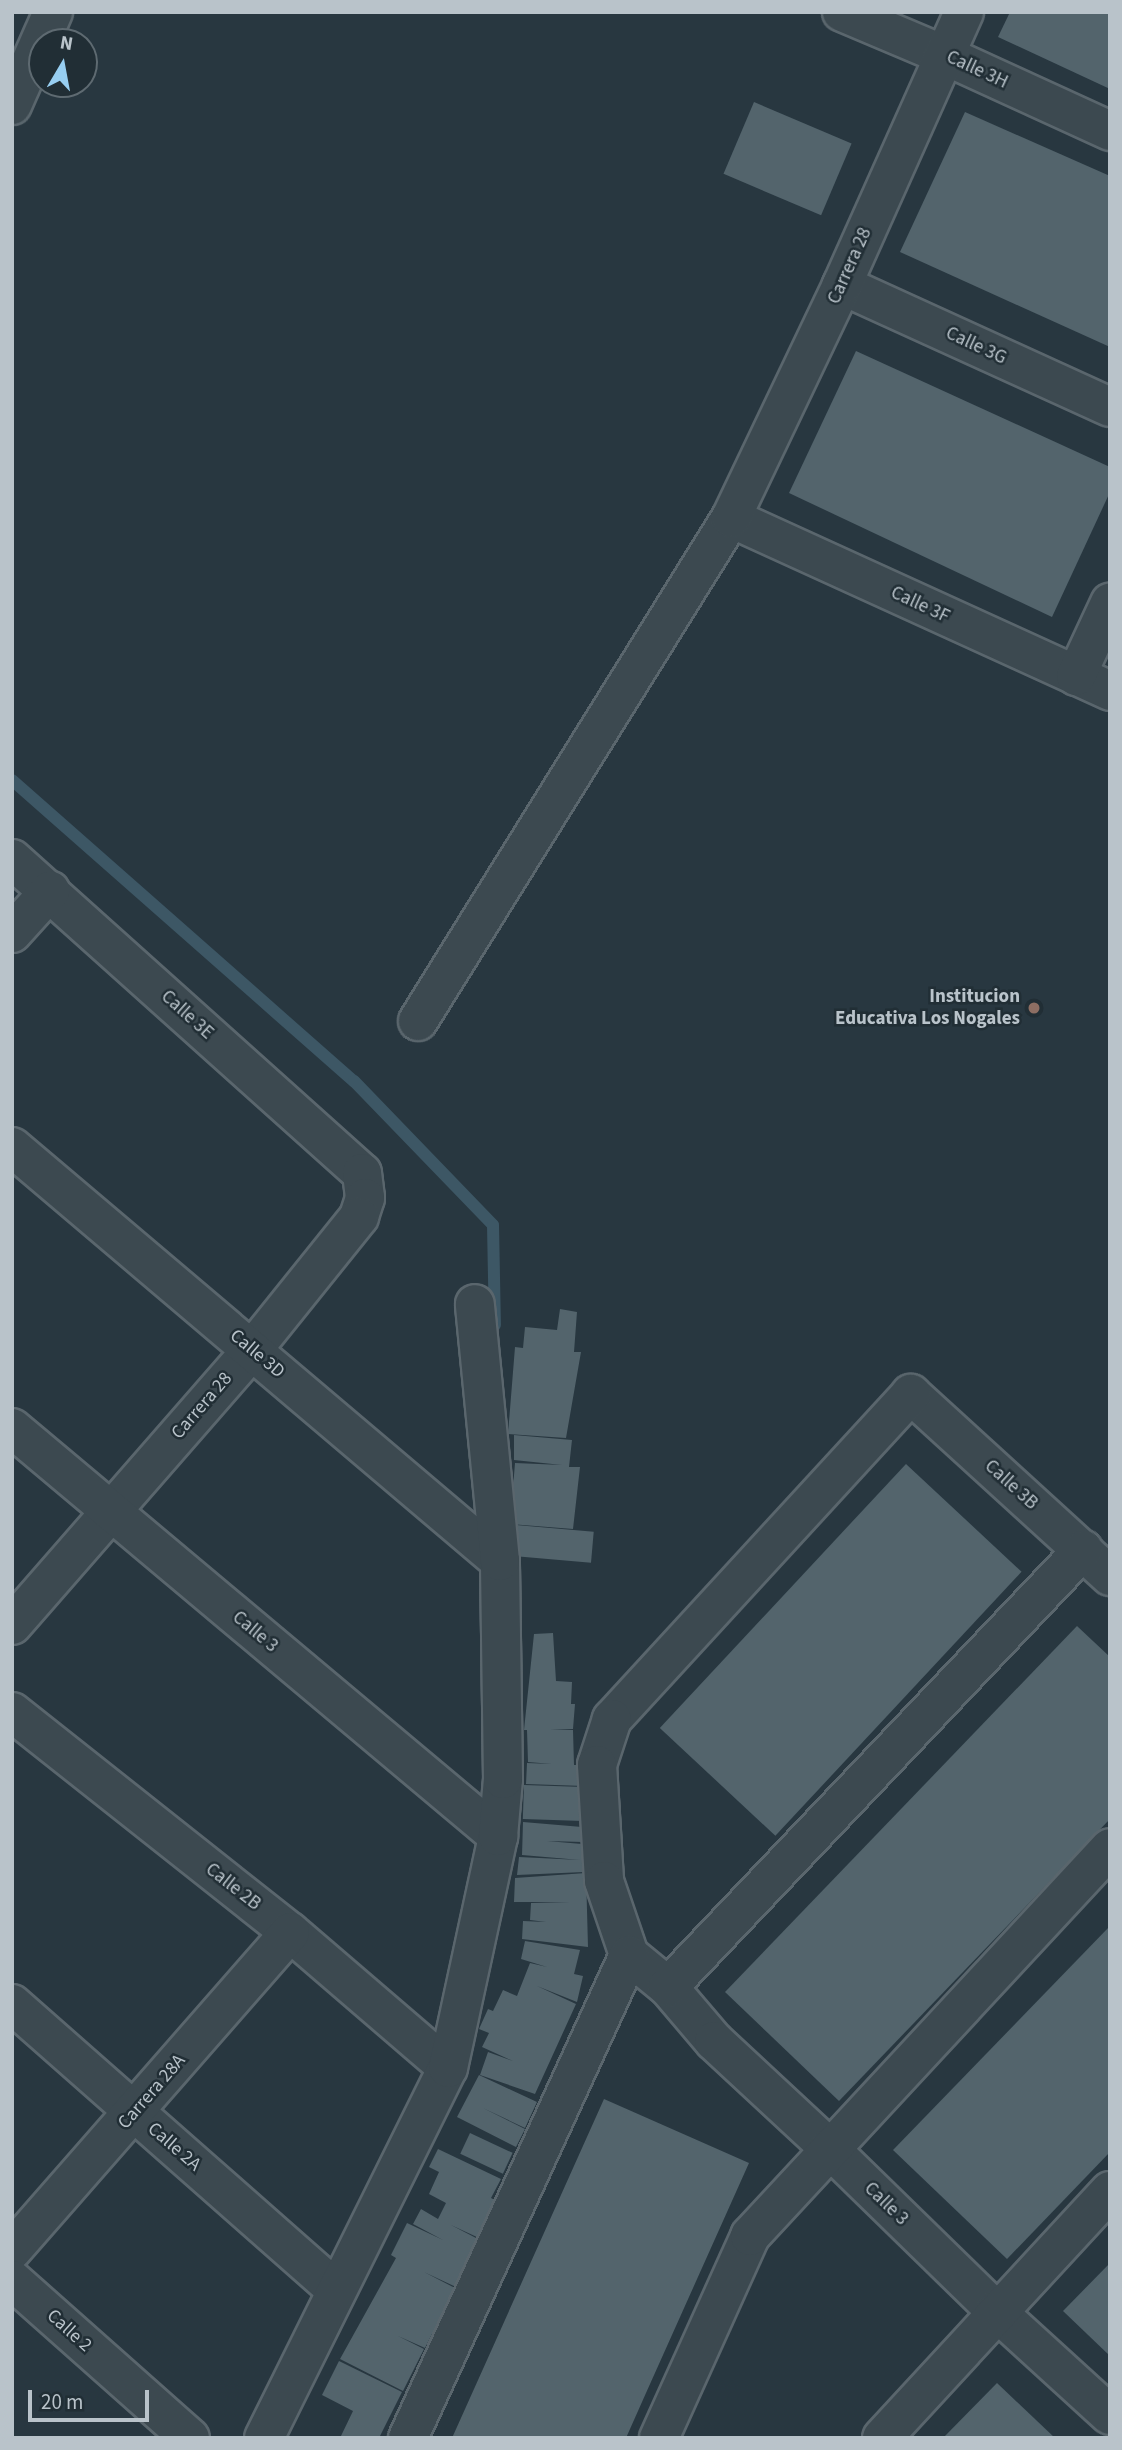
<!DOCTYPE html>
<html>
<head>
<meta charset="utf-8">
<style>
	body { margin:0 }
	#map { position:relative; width:1122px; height:2450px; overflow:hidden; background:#283740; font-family:"Source Sans 3",sans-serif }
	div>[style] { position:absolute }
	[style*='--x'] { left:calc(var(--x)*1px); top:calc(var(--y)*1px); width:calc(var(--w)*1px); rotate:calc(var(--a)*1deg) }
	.stream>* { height:12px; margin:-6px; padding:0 6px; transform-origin:6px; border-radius:6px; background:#3d5765 }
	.building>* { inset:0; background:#53646c; transform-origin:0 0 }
	.roads { filter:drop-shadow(2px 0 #5a666d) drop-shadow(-2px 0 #5a666d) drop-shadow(0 2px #5a666d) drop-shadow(0 -2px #5a666d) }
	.minor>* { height:38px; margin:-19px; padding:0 19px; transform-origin:19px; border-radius:19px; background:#3c4950 }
	.dots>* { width:19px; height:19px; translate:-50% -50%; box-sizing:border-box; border:4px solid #212e35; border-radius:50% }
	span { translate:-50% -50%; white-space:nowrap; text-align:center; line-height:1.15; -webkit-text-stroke:5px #212e35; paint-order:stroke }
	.street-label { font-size:19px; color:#b9c3ca }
	.poi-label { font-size:19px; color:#b9c3ca; font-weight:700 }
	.right { translate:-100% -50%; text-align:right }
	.frame { position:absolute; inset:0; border:14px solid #b9c3ca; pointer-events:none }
	.north { position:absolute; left:28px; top:28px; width:70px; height:70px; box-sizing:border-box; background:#212e35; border:2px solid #5e6a71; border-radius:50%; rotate:10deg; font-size:19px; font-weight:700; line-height:28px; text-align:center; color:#b9c3ca }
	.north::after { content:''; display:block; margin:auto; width:24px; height:32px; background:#97cef1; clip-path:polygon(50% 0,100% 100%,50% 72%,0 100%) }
	.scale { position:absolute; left:28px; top:2390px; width:121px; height:32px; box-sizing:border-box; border:4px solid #b9c3ca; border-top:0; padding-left:9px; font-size:21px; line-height:24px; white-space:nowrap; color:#b9c3ca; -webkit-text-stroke:5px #212e35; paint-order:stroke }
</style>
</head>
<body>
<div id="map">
	<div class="stream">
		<div style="--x:12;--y:780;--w:456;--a:41.4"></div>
		<div style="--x:354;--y:1081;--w:200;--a:46"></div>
		<div style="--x:493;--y:1225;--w:100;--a:88.9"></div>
	</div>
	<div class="building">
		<div style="clip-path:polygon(1010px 12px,1110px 12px,1110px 89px,998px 37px)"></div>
		<div style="left:754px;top:102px;width:106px;height:78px;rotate:23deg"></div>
		<div style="clip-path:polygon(965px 112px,1110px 176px,1110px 347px,900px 252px)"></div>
		<div style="clip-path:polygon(856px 351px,1110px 467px,1110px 492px,1052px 617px,789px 493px)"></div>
		<div style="clip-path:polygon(560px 1309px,577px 1312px,574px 1352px,581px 1352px,566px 1438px,508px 1434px,515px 1347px,523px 1348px,525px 1327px,557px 1330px)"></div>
		<div style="clip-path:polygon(514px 1435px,572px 1440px,569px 1467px,580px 1467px,573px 1529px,510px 1524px,515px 1463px,562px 1465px,514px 1460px)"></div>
		<div style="left:906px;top:1464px;width:158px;height:361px;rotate:43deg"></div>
		<div style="left:516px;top:1525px;width:78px;height:31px;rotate:5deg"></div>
		<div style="clip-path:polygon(1077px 1626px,1110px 1657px,1110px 1819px,839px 2101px,725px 1992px)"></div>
		<div style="clip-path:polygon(553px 1633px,556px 1681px,572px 1682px,571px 1704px,575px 1704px,573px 1729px,550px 1730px,573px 1730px,574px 1765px,584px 1765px,584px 1786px,526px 1784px,527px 1763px,552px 1764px,528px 1762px,527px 1730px,524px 1730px,534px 1634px)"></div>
		<div style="left:524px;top:1785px;width:60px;height:34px;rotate:2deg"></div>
		<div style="clip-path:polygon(523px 1822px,582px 1827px,583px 1842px,547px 1841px,582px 1844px,584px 1872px,517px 1875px,519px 1857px,580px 1860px,522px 1855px)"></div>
		<div style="clip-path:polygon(586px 1873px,588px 1947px,522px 1939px,523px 1921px,546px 1922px,530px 1920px,531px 1903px,570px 1902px,514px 1902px,515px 1878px)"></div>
		<div style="clip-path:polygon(1110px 1926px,1110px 2152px,1007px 2259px,893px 2150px)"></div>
		<div style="clip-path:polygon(525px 1941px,580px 1950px,574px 1974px,583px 1976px,577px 2002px,537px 1986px,576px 2004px,535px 2094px,480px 2075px,488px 2052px,513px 2061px,482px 2047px,489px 2033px,479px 2029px,488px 2009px,493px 2011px,503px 1990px,517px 1996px,530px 1963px,547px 1967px,521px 1959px)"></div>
		<div style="clip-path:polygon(479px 2075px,537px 2102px,525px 2128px,483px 2108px,525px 2129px,516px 2147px,457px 2117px)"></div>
		<div style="clip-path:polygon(604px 2099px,749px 2163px,646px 2393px,626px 2438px,452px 2438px)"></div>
		<div style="left:470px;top:2133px;width:47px;height:23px;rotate:25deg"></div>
		<div style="clip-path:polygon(438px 2149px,501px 2179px,491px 2198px,497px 2201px,479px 2238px,451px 2225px,478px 2239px,456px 2287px,424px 2272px,455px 2288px,425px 2348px,398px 2336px,424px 2349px,403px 2391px,340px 2359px,396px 2258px,391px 2255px,407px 2223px,443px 2240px,413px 2224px,421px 2209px,438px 2219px,446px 2203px,429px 2194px,439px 2172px,429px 2167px)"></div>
		<div style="clip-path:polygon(1110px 2263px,1110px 2356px,1063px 2311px)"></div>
		<div style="clip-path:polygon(339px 2361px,402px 2392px,379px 2438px,340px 2438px,353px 2411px,322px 2395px)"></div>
		<div style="clip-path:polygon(997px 2383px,1055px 2438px,943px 2438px)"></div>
	</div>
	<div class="roads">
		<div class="minor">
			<div style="--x:842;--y:12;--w:111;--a:22.9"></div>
			<div style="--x:944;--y:55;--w:183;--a:24.6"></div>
			<div style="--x:12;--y:105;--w:102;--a:-66.2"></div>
			<div style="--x:842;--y:285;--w:294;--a:24.5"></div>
			<div style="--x:731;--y:518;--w:417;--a:24.5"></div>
			<div style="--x:1076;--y:676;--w:81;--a:-65"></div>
			<div style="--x:12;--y:859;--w:470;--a:41.9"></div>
			<div style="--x:362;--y:1173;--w:25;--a:83"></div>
			<div style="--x:365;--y:1198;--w:20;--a:108"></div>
			<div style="--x:359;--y:1217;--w:171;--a:128.8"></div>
			<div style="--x:252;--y:1350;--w:365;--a:131.1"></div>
			<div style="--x:12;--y:933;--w:57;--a:-47.9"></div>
			<div style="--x:418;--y:1021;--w:592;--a:-58.11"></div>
			<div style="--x:731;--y:518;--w:258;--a:-64.5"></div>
			<div style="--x:842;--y:285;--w:299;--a:-65.9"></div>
			<div style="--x:12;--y:1147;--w:640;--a:40.31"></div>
			<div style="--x:12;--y:1428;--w:635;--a:40.01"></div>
			<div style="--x:1110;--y:1576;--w:270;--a:-137.6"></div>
			<div style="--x:911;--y:1394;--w:442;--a:132.6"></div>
			<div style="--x:612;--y:1719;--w:48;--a:108.1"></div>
			<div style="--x:597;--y:1765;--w:116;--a:86.5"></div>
			<div style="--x:604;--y:1881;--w:78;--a:71.3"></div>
			<div style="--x:629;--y:1955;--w:50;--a:39.4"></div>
			<div style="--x:668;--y:1987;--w:71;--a:49.6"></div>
			<div style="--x:714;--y:2041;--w:157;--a:42.9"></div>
			<div style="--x:829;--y:2148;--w:233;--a:44.3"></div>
			<div style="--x:996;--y:2311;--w:154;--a:42.4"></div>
			<div style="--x:12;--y:1712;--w:355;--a:38.4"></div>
			<div style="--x:290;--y:1932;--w:208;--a:40.7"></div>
			<div style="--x:668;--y:1987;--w:603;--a:-46.48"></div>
			<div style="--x:12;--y:2004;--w:432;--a:41.4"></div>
			<div style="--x:12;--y:2250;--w:422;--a:-48.8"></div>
			<div style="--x:12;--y:2280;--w:238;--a:41.6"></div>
			<div style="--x:264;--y:2438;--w:413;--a:-63.6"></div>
			<div style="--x:448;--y:2068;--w:237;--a:-77.8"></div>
			<div style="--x:498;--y:1836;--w:57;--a:-85"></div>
			<div style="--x:503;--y:1779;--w:218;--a:-90.8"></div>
			<div style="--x:500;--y:1561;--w:258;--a:-95.6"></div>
			<div style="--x:408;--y:2438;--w:531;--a:-65.41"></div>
			<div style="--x:659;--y:2438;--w:222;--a:-65.7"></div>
			<div style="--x:750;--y:2236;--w:529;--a:-47.14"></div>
			<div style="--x:882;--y:2438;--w:336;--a:-47.3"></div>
		</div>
	</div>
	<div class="dots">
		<div style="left:1034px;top:1008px;background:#8d6e63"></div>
	</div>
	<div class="street-label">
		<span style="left:977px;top:70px;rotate:25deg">Calle 3H</span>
		<span style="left:850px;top:266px;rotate:-66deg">Carrera 28</span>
		<span style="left:976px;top:346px;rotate:25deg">Calle 3G</span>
		<span style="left:920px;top:605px;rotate:25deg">Calle 3F</span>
		<span style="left:187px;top:1015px;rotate:42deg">Calle 3E</span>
		<span style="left:257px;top:1354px;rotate:40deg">Calle 3D</span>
		<span style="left:202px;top:1406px;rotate:-49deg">Carrera 28</span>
		<span style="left:1011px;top:1485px;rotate:42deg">Calle 3B</span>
		<span style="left:255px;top:1632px;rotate:40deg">Calle 3</span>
		<span style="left:233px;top:1887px;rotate:38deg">Calle 2B</span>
		<span style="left:152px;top:2092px;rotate:-49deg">Carrera 28A</span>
		<span style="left:174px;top:2147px;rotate:41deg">Calle 2A</span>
		<span style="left:886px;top:2204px;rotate:44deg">Calle 3</span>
		<span style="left:69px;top:2331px;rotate:42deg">Calle 2</span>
	</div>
	<div class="poi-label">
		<span class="right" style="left:1020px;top:1008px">Institucion<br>Educativa Los Nogales</span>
	</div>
	<div class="frame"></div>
	<div class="north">N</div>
	<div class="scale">20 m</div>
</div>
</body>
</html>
